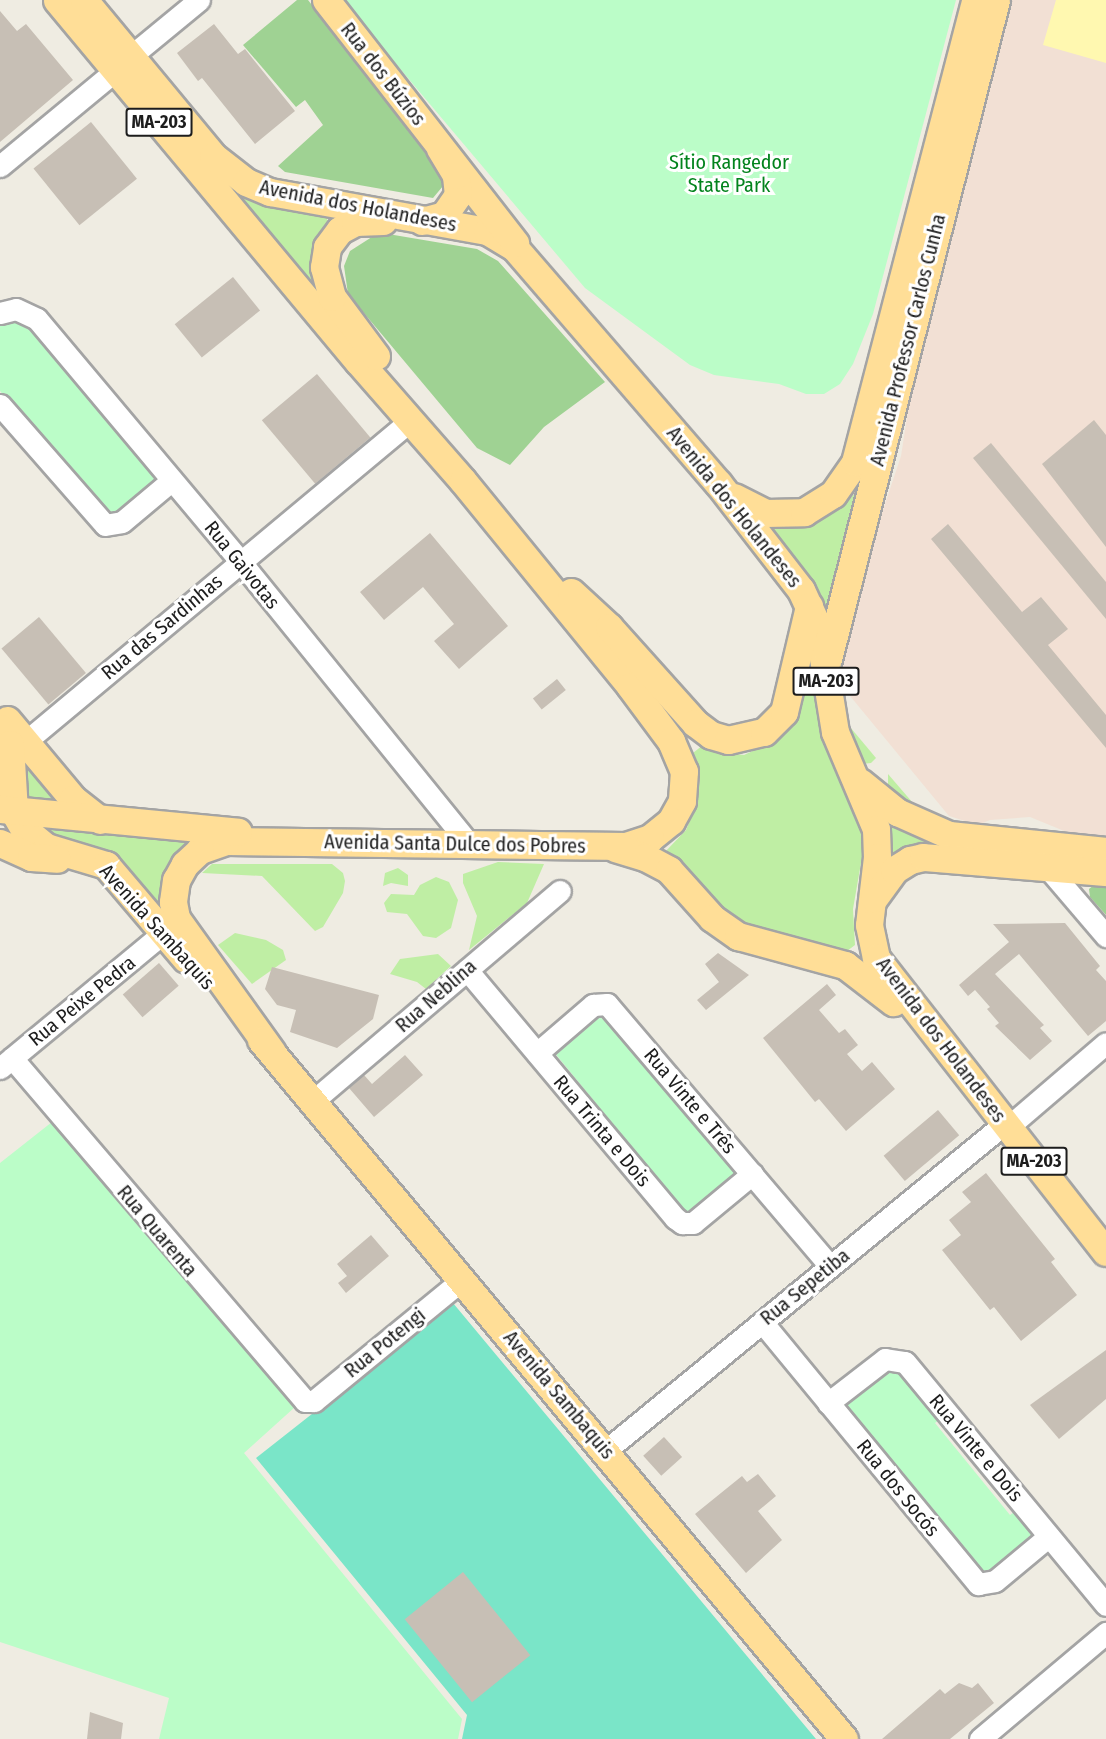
<!DOCTYPE html>
<html>
<head>
<meta charset="utf-8">
<style>
	body { margin:0 }
	#map { position:relative; width:1106px; height:1739px; overflow:hidden; background:#efece2; font-family:"Fira Sans Condensed",sans-serif }
	div>[style] { position:absolute }
	[style*='--x'] { left:calc(var(--x)*1px); top:calc(var(--y)*1px); width:calc(var(--w)*1px); rotate:calc(var(--a)*1deg) }
	.military>* { inset:0; background:#f2e0d4 }
	.grass>* { inset:0; background:#bfeea4 }
	.forest>* { inset:0; background:#9fd293 }
	.sand>* { inset:0; background:#fff8b0 }
	.park>* { inset:0; background:#bbfdc8 }
	.pitch>* { inset:0; background:#7ae5c8 }
	.building>* { inset:0; background:#c7bfb5; transform-origin:0 0 }
	.roads { filter:drop-shadow(2px 0 #a4a4a4) drop-shadow(-2px 0 #a4a4a4) drop-shadow(0 2px #a4a4a4) drop-shadow(0 -2px #a4a4a4) }
	.minor>* { height:21px; margin:-10.5px; padding:0 10.5px; transform-origin:10.5px; border-radius:10.5px; background:#fff }
	.major>* { height:27px; margin:-13.5px; padding:0 13.5px; transform-origin:13.5px; border-radius:13.5px; background:#ffde97 }
	span { translate:-50% -50%; white-space:nowrap; text-align:center; line-height:1.15; -webkit-text-stroke:6px #fff; paint-order:stroke }
	.shield-label span { padding:2px 4px; background:#fff; border:2px solid; border-radius:4px; -webkit-text-stroke-width:0 }
	.shield-label { font-size:18px; color:#1d1d1d; font-weight:700 }
	.street-label { font-size:20px; color:#1d1d1d }
	.park-label { font-size:20px; color:#03831d }
</style>
</head>
<body>
<div id="map">
	<div class="military">
		<div style="clip-path:polygon(1012px 0,1106px 0,1106px 835px,1074px 835px,1030px 817px,990px 820px,978px 825px,949px 816px,841px 685px,842px 657px,870px 549px,901px 456px,908px 411px)"></div>
	</div>
	<div class="grass">
		<div style="clip-path:polygon(225px 179px,234px 191px,260px 201px,326px 214px,328px 223px,311px 265px,312px 286px,222px 181px)"></div>
		<div style="clip-path:polygon(862px 486px,828px 611px,768px 528px,817px 521px,840px 509px)"></div>
		<div style="clip-path:polygon(810px 646px,865px 840px,853px 909px,855px 945px,847px 951px,742px 932px,701px 894px,679px 861px,665px 852px,686px 830px,695px 808px,700px 780px,693px 753px,703px 745px,718px 752px,744px 755px,768px 744px)"></div>
		<div style="clip-path:polygon(845px 721px,876px 758px,871px 763px,862px 764px)"></div>
		<div style="clip-path:polygon(19px 755px,68px 805px,26px 808px)"></div>
		<div style="clip-path:polygon(888px 774px,919px 810px,888px 790px)"></div>
		<div style="clip-path:polygon(881px 810px,959px 845px,887px 865px)"></div>
		<div style="clip-path:polygon(31px 824px,190px 839px,172px 859px,163px 879px,159px 900px,164px 916px,45px 839px)"></div>
		<div style="clip-path:polygon(498px 862px,544px 864px,527px 903px,469px 950px,477px 916px,463px 883px,463px 874px)"></div>
		<div style="clip-path:polygon(212px 864px,332px 864px,343px 873px,345px 881px,343px 893px,323px 927px,315px 931px,262px 876px,202px 873px)"></div>
		<div style="clip-path:polygon(398px 868px,408px 875px,408px 886px,391px 883px,383px 886px,385px 873px)"></div>
		<div style="clip-path:polygon(436px 877px,449px 882px,458px 900px,451px 928px,436px 938px,423px 936px,407px 914px,387px 912px,384px 903px,391px 894px,414px 895px,420px 885px)"></div>
		<div style="clip-path:polygon(235px 933px,266px 940px,283px 950px,286px 960px,252px 984px,218px 945px)"></div>
		<div style="clip-path:polygon(438px 954px,451px 966px,426px 989px,417px 982px,390px 974px,400px 959px)"></div>
	</div>
	<div class="forest">
		<div style="clip-path:polygon(297px 0,308px 0,444px 175px,443px 186px,433px 198px,285px 172px,278px 166px,323px 125px,305px 100px,296px 107px,243px 45px)"></div>
		<div style="clip-path:polygon(388px 234px,477px 249px,498px 261px,605px 382px,544px 427px,510px 465px,477px 448px,348px 294px,344px 266px,350px 251px,375px 235px)"></div>
		<div style="clip-path:polygon(1094px 885px,1106px 887px,1106px 915px,1090px 897px,1089px 889px)"></div>
	</div>
	<div class="sand">
		<div style="clip-path:polygon(1056px 0,1106px 0,1106px 63px,1043px 45px)"></div>
	</div>
	<div class="park">
		<div style="clip-path:polygon(342px 0,956px 0,873px 314px,853px 364px,840px 384px,824px 394px,806px 394px,779px 384px,714px 375px,690px 365px,585px 288px)"></div>
		<div style="clip-path:polygon(10px 320px,33px 327px,158px 479px,124px 512px,112px 514px,99px 508px,0 391px,0 324px)"></div>
		<div style="clip-path:polygon(599px 1017px,610px 1022px,739px 1177px,694px 1214px,685px 1212px,553px 1051px)"></div>
		<div style="clip-path:polygon(52px 1122px,295px 1407px,244px 1453px,462px 1719px,458px 1739px,159px 1739px,169px 1698px,0 1642px,0 1163px)"></div>
		<div style="clip-path:polygon(888px 1366px,898px 1366px,941px 1418px,935px 1423px,1010px 1515px,1017px 1510px,1037px 1534px,1001px 1569px,982px 1574px,842px 1403px)"></div>
	</div>
	<div class="pitch">
		<div style="clip-path:polygon(453px 1303px,816px 1739px,462px 1739px,467px 1715px,256px 1458px)"></div>
	</div>
	<div class="building">
		<div style="clip-path:polygon(0 11px,17px 31px,26px 24px,73px 80px,0 142px)"></div>
		<div style="clip-path:polygon(214px 24px,238px 54px,245px 49px,295px 111px,255px 144px,202px 78px,198px 81px,177px 53px)"></div>
		<div style="left:91px;top:122px;width:73px;height:74px;rotate:51deg"></div>
		<div style="left:233px;top:277px;width:43px;height:75px;rotate:51deg"></div>
		<div style="left:317px;top:374px;width:83px;height:72px;rotate:50deg"></div>
		<div style="clip-path:polygon(1094px 420px,1106px 435px,1106px 547px,1042px 464px)"></div>
		<div style="clip-path:polygon(991px 443px,1106px 582px,1106px 619px,973px 458px)"></div>
		<div style="clip-path:polygon(948px 524px,1022px 612px,1041px 597px,1068px 629px,1048px 645px,1106px 715px,1106px 748px,931px 539px)"></div>
		<div style="clip-path:polygon(430px 533px,508px 626px,459px 669px,434px 641px,454px 624px,423px 587px,384px 620px,360px 592px)"></div>
		<div style="left:39px;top:617px;width:73px;height:49px;rotate:50deg"></div>
		<div style="left:557px;top:679px;width:14px;height:31px;rotate:51deg"></div>
		<div style="clip-path:polygon(1065px 923px,1100px 966px,1096px 970px,1106px 981px,1106px 1021px,1088px 1036px,1019px 954px,995px 974px,1044px 1025px,1040px 1028px,1052px 1041px,1030px 1060px,995px 1026px,999px 1023px,987px 1009px,990px 1007px,975px 990px,968px 996px,959px 985px,1009px 942px,993px 924px)"></div>
		<div style="clip-path:polygon(718px 953px,749px 975px,706px 1010px,697px 1000px,719px 982px,705px 964px)"></div>
		<div style="left:159px;top:963px;width:30px;height:48px;rotate:49deg"></div>
		<div style="clip-path:polygon(272px 967px,379px 995px,373px 1019px,337px 1048px,290px 1032px,296px 1010px,277px 1005px,265px 989px)"></div>
		<div style="clip-path:polygon(827px 984px,836px 995px,819px 1010px,839px 1033px,845px 1029px,858px 1045px,847px 1054px,862px 1071px,872px 1062px,895px 1089px,846px 1131px,819px 1099px,815px 1102px,763px 1038px)"></div>
		<div style="clip-path:polygon(405px 1055px,423px 1075px,374px 1117px,349px 1088px,364px 1075px,372px 1084px)"></div>
		<div style="left:938px;top:1110px;width:33px;height:71px;rotate:50deg"></div>
		<div style="clip-path:polygon(986px 1173px,1055px 1259px,1051px 1262px,1077px 1295px,1021px 1341px,994px 1307px,990px 1310px,942px 1250px,961px 1235px,949px 1220px,971px 1202px,962px 1192px)"></div>
		<div style="clip-path:polygon(371px 1235px,389px 1256px,346px 1293px,338px 1283px,347px 1276px,337px 1264px)"></div>
		<div style="clip-path:polygon(1106px 1350px,1106px 1399px,1059px 1439px,1030px 1405px)"></div>
		<div style="left:664px;top:1437px;width:27px;height:28px;rotate:48deg"></div>
		<div style="clip-path:polygon(758px 1474px,776px 1496px,758px 1511px,782px 1540px,746px 1573px,695px 1514px,742px 1476px,747px 1482px)"></div>
		<div style="left:463px;top:1572px;width:107px;height:75px;rotate:51deg"></div>
		<div style="clip-path:polygon(959px 1683px,972px 1688px,978px 1683px,994px 1703px,950px 1739px,882px 1739px,940px 1689px,945px 1694px)"></div>
		<div style="clip-path:polygon(90px 1712px,123px 1723px,121px 1739px,87px 1739px)"></div>
	</div>
	<div class="roads">
		<div class="minor">
			<div style="--x:131;--y:56;--w:88;--a:-39.5"></div>
			<div style="--x:0;--y:166;--w:151;--a:-39.6"></div>
			<div style="--x:0;--y:313;--w:16;--a:-14"></div>
			<div style="--x:16;--y:309;--w:23;--a:25"></div>
			<div style="--x:37;--y:319;--w:316;--a:50"></div>
			<div style="--x:240;--y:561;--w:365;--a:51"></div>
			<div style="--x:0;--y:405;--w:159;--a:48.8"></div>
			<div style="--x:105;--y:525;--w:17;--a:-10"></div>
			<div style="--x:122;--y:522;--w:65;--a:-40"></div>
			<div style="--x:25;--y:742;--w:501;--a:-39.82"></div>
			<div style="--x:1047;--y:867;--w:91;--a:49.5"></div>
			<div style="--x:467;--y:970;--w:324;--a:50"></div>
			<div style="--x:675;--y:1218;--w:9;--a:36"></div>
			<div style="--x:682;--y:1223;--w:11;--a:0"></div>
			<div style="--x:693;--y:1223;--w:77;--a:-39.7"></div>
			<div style="--x:537;--y:1053;--w:74;--a:-40.6"></div>
			<div style="--x:593;--y:1005;--w:14;--a:-4"></div>
			<div style="--x:607;--y:1004;--w:344;--a:49.6"></div>
			<div style="--x:12;--y:1058;--w:451;--a:49.5"></div>
			<div style="--x:305;--y:1401;--w:9;--a:0"></div>
			<div style="--x:314;--y:1401;--w:193;--a:-39.3"></div>
			<div style="--x:0;--y:1068;--w:212;--a:-39.6"></div>
			<div style="--x:313;--y:1101;--w:324;--a:-40.4"></div>
			<div style="--x:1007;--y:1128;--w:130;--a:-40.6"></div>
			<div style="--x:762;--y:1322;--w:340;--a:50.5"></div>
			<div style="--x:978;--y:1584;--w:17;--a:-10"></div>
			<div style="--x:995;--y:1581;--w:70;--a:-39.8"></div>
			<div style="--x:828;--y:1403;--w:72;--a:-37.7"></div>
			<div style="--x:885;--y:1359;--w:20;--a:9"></div>
			<div style="--x:905;--y:1362;--w:315;--a:50.4"></div>
			<div style="--x:605;--y:1451;--w:516;--a:-39.34"></div>
			<div style="--x:980;--y:1739;--w:165;--a:-40.1"></div>
		</div>
		<div class="major">
			<div style="--x:57;--y:0;--w:470;--a:50.2"></div>
			<div style="--x:358;--y:361;--w:159;--a:48.8"></div>
			<div style="--x:463;--y:481;--w:264;--a:50.8"></div>
			<div style="--x:630;--y:686;--w:69;--a:53.3"></div>
			<div style="--x:671;--y:741;--w:33;--a:67"></div>
			<div style="--x:684;--y:771;--w:30;--a:94"></div>
			<div style="--x:682;--y:801;--w:23;--a:119"></div>
			<div style="--x:671;--y:821;--w:27;--a:141"></div>
			<div style="--x:650;--y:838;--w:25;--a:162"></div>
			<div style="--x:626;--y:846;--w:400;--a:-179.3"></div>
			<div style="--x:226;--y:841;--w:28;--a:161"></div>
			<div style="--x:200;--y:850;--w:21;--a:137"></div>
			<div style="--x:185;--y:864;--w:18;--a:119"></div>
			<div style="--x:176;--y:880;--w:22;--a:98"></div>
			<div style="--x:173;--y:902;--w:16;--a:79"></div>
			<div style="--x:176;--y:918;--w:165;--a:54.4"></div>
			<div style="--x:84;--y:0;--w:202;--a:50.4"></div>
			<div style="--x:213;--y:156;--w:42;--a:38.2"></div>
			<div style="--x:246;--y:182;--w:26;--a:23"></div>
			<div style="--x:270;--y:192;--w:220;--a:10.2"></div>
			<div style="--x:487;--y:231;--w:31;--a:31"></div>
			<div style="--x:514;--y:247;--w:312;--a:49.2"></div>
			<div style="--x:718;--y:483;--w:135;--a:52.2"></div>
			<div style="--x:801;--y:590;--w:41;--a:65.3"></div>
			<div style="--x:818;--y:627;--w:106;--a:80.8"></div>
			<div style="--x:835;--y:732;--w:105;--a:67.1"></div>
			<div style="--x:876;--y:829;--w:28;--a:88"></div>
			<div style="--x:877;--y:857;--w:68;--a:96.7"></div>
			<div style="--x:869;--y:925;--w:34;--a:78"></div>
			<div style="--x:876;--y:958;--w:373;--a:52"></div>
			<div style="--x:326;--y:0;--w:308;--a:52.1"></div>
			<div style="--x:422;--y:221;--w:23;--a:-15"></div>
			<div style="--x:444;--y:215;--w:24;--a:-55"></div>
			<div style="--x:458;--y:195;--w:20;--a:-96"></div>
			<div style="--x:456;--y:175;--w:31;--a:-121"></div>
			<div style="--x:376;--y:356;--w:74;--a:-126.7"></div>
			<div style="--x:332;--y:297;--w:31;--a:-105"></div>
			<div style="--x:324;--y:267;--w:20;--a:-81"></div>
			<div style="--x:327;--y:247;--w:21;--a:-53"></div>
			<div style="--x:340;--y:230;--w:17;--a:-28"></div>
			<div style="--x:355;--y:222;--w:28;--a:-2"></div>
			<div style="--x:734;--y:497;--w:35;--a:27"></div>
			<div style="--x:765;--y:513;--w:39;--a:-1"></div>
			<div style="--x:804;--y:512;--w:34;--a:-32"></div>
			<div style="--x:833;--y:494;--w:39;--a:-55"></div>
			<div style="--x:855;--y:462;--w:477;--a:-75.4"></div>
			<div style="--x:571;--y:592;--w:52;--a:42.6"></div>
			<div style="--x:609;--y:627;--w:129;--a:48.1"></div>
			<div style="--x:695;--y:723;--w:20;--a:37"></div>
			<div style="--x:711;--y:735;--w:18;--a:16"></div>
			<div style="--x:728;--y:740;--w:37;--a:-13"></div>
			<div style="--x:764;--y:732;--w:28;--a:-45"></div>
			<div style="--x:784;--y:712;--w:109;--a:-76.7"></div>
			<div style="--x:828;--y:659;--w:680;--a:-75.7"></div>
			<div style="--x:7;--y:720;--w:103;--a:50.1"></div>
			<div style="--x:73;--y:799;--w:34;--a:38"></div>
			<div style="--x:0;--y:728;--w:19;--a:58"></div>
			<div style="--x:10;--y:744;--w:68;--a:86.6"></div>
			<div style="--x:14;--y:812;--w:20;--a:60"></div>
			<div style="--x:24;--y:829;--w:28;--a:39"></div>
			<div style="--x:46;--y:847;--w:63;--a:16.7"></div>
			<div style="--x:106;--y:865;--w:123;--a:49.6"></div>
			<div style="--x:860;--y:782;--w:48;--a:39"></div>
			<div style="--x:897;--y:812;--w:57;--a:23.9"></div>
			<div style="--x:949;--y:835;--w:158;--a:5.8"></div>
			<div style="--x:1;--y:809;--w:238;--a:5.5"></div>
			<div style="--x:0;--y:843;--w:34;--a:24"></div>
			<div style="--x:31;--y:857;--w:26;--a:4"></div>
			<div style="--x:615;--y:848;--w:31;--a:17"></div>
			<div style="--x:645;--y:857;--w:27;--a:28"></div>
			<div style="--x:669;--y:870;--w:64;--a:48.1"></div>
			<div style="--x:712;--y:918;--w:32;--a:35"></div>
			<div style="--x:738;--y:936;--w:111;--a:15.2"></div>
			<div style="--x:845;--y:965;--w:61;--a:37.6"></div>
			<div style="--x:874;--y:898;--w:34;--a:-54"></div>
			<div style="--x:894;--y:870;--w:19;--a:-32"></div>
			<div style="--x:910;--y:860;--w:13;--a:-13"></div>
			<div style="--x:923;--y:857;--w:184;--a:4.7"></div>
			<div style="--x:261;--y:1040;--w:910;--a:50.17"></div>
		</div>
	</div>
	<div class="shield-label">
		<span style="left:159px;top:122px">MA-203</span>
		<span style="left:826px;top:681px">MA-203</span>
		<span style="left:1034px;top:1161px">MA-203</span>
	</div>
	<div class="street-label">
		<span style="left:383px;top:74px;rotate:52deg">Rua dos Búzios</span>
		<span style="left:358px;top:206px;rotate:11deg">Avenida dos Holandeses</span>
		<span style="left:908px;top:340px;rotate:-76deg">Avenida Professor Carlos Cunha</span>
		<span style="left:734px;top:507px;rotate:51deg">Avenida dos Holandeses</span>
		<span style="left:242px;top:565px;rotate:51deg">Rua Gaivotas</span>
		<span style="left:162px;top:627px;rotate:-40deg">Rua das Sardinhas</span>
		<span style="left:455px;top:844px;rotate:1deg">Avenida Santa Dulce dos Pobres</span>
		<span style="left:157px;top:927px;rotate:48deg">Avenida Sambaquis</span>
		<span style="left:436px;top:996px;rotate:-41deg">Rua Neblina</span>
		<span style="left:82px;top:1001px;rotate:-39deg">Rua Peixe Pedra</span>
		<span style="left:941px;top:1040px;rotate:53deg">Avenida dos Holandeses</span>
		<span style="left:690px;top:1101px;rotate:50deg">Rua Vinte e Três</span>
		<span style="left:602px;top:1131px;rotate:50deg">Rua Trinta e Dois</span>
		<span style="left:157px;top:1231px;rotate:50deg">Rua Quarenta</span>
		<span style="left:805px;top:1287px;rotate:-39deg">Rua Sepetiba</span>
		<span style="left:385px;top:1343px;rotate:-39deg">Rua Potengi</span>
		<span style="left:559px;top:1395px;rotate:50deg">Avenida Sambaquis</span>
		<span style="left:976px;top:1448px;rotate:50deg">Rua Vinte e Dois</span>
		<span style="left:898px;top:1488px;rotate:51deg">Rua dos Socós</span>
	</div>
	<div class="park-label">
		<span style="left:729px;top:174px">Sítio Rangedor<br>State Park</span>
	</div>
</div>
</body>
</html>
